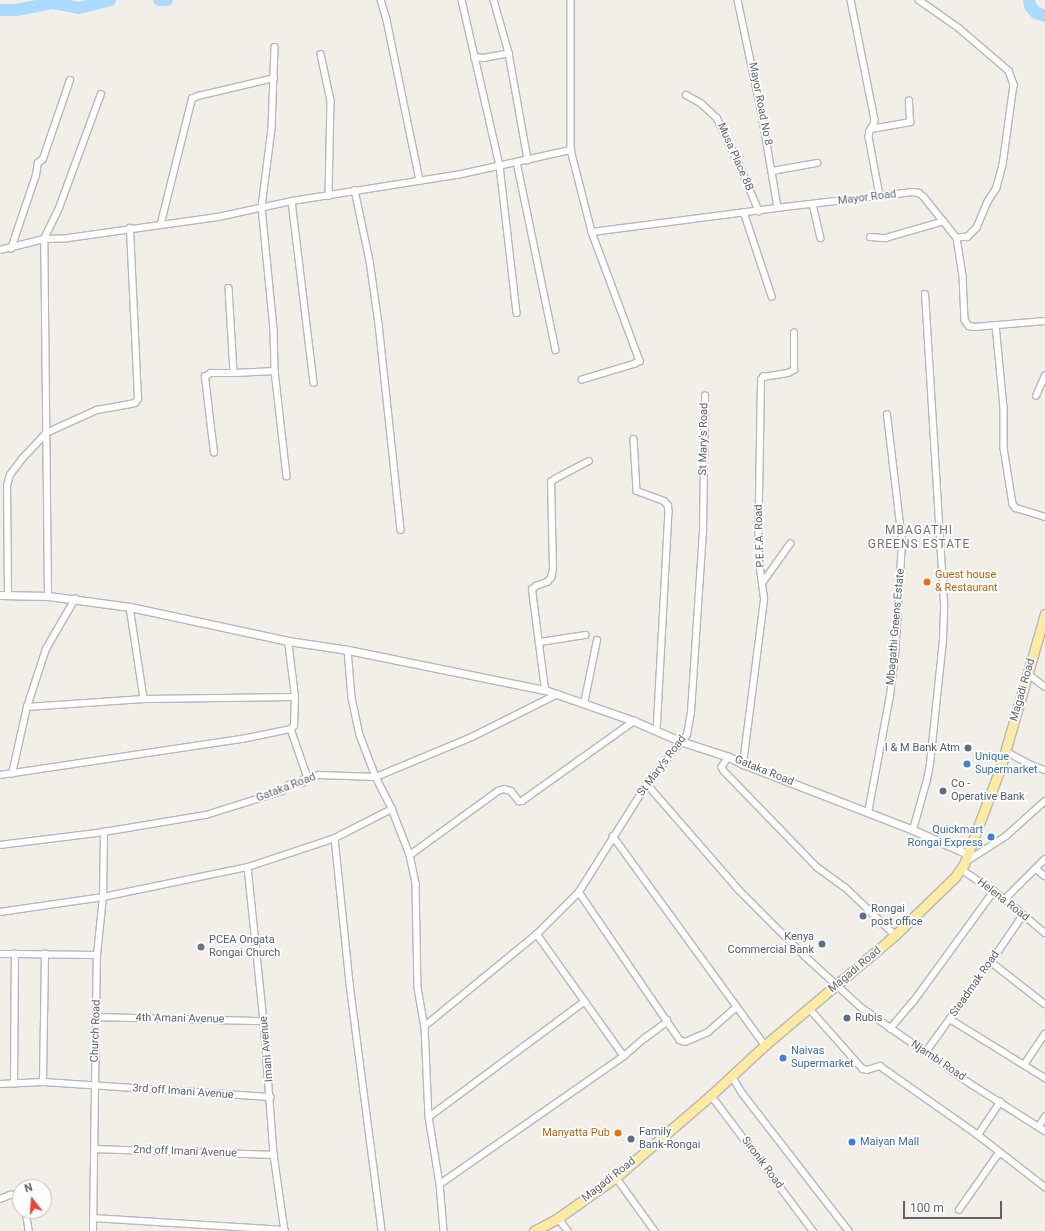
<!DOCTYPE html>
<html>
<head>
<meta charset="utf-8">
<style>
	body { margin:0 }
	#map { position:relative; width:1045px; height:1231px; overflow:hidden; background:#f1efe8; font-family:Roboto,sans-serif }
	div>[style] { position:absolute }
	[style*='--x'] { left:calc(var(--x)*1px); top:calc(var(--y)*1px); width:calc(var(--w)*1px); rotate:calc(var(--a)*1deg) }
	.river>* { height:12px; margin:-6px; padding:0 6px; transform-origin:6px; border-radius:6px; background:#aadaff }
	.roads { filter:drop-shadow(1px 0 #b5b8bc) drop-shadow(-1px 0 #b5b8bc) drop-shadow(0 1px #b5b8bc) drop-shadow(0 -1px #b5b8bc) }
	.minor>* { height:5.5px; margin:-2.75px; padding:0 2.75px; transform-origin:2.75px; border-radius:2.75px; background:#fff }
	.tertiary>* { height:7px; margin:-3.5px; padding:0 3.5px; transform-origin:3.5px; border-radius:3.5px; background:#fff }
	.trunk>* { height:9px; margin:-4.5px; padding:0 4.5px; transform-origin:4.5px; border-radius:4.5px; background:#feeaa1 }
	.dots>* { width:11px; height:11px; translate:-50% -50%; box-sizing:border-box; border:2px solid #fff; border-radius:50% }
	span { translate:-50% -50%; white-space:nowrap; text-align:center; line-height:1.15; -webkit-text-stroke:3.5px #fff; paint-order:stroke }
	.street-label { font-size:11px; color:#5f6368 }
	.food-label { font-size:11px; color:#c56008 }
	.left { translate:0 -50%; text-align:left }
	.right { translate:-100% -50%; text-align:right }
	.service-label { font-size:11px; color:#4e5e75 }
	.shop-label { font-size:11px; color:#366cbe }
	.worship-label { font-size:11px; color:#5b616d }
	.neighbourhood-label { font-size:12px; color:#70757a; letter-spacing:1px }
	.north { position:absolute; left:12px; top:1179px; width:40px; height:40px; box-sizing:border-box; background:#fff; border:1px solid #bfc1c3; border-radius:50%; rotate:343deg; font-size:11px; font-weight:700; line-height:16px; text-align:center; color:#5f6368 }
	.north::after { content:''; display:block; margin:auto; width:14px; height:18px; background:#ea4335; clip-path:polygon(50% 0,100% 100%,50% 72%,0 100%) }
	.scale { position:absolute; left:903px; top:1201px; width:99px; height:18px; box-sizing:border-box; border:2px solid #5f6368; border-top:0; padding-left:5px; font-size:12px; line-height:14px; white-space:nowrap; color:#5f6368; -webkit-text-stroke:3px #fff; paint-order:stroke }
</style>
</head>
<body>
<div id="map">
	<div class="river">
		<div style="--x:159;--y:0;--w:8;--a:0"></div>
		<div style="--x:1029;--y:0;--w:6;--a:81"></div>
		<div style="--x:1030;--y:6;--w:9;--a:49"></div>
		<div style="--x:1036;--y:13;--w:9;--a:18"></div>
		<div style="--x:0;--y:10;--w:16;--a:0"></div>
		<div style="--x:16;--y:10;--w:38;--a:-11"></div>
		<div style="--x:53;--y:3;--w:26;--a:11"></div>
		<div style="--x:79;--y:8;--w:32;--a:-14"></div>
	</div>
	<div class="roads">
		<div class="minor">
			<div style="--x:381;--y:0;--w:21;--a:73"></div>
			<div style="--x:387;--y:20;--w:164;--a:78.4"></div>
			<div style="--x:462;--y:0;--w:170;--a:77.1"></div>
			<div style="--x:500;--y:166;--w:148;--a:83.4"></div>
			<div style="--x:494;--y:0;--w:55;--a:74.2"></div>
			<div style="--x:509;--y:53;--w:109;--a:79.9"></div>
			<div style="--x:571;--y:0;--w:150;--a:90"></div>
			<div style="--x:571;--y:150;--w:85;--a:75.6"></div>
			<div style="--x:592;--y:232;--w:138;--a:69.6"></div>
			<div style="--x:640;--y:361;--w:6;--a:149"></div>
			<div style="--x:635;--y:364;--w:55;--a:163.2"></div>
			<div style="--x:738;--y:0;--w:116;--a:78.1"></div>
			<div style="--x:762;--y:114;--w:95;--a:80.3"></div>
			<div style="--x:851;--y:0;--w:122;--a:78.7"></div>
			<div style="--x:875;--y:120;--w:5;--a:101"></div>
			<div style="--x:874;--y:125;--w:7;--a:124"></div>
			<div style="--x:870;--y:131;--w:6;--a:99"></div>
			<div style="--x:869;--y:137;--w:60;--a:79.4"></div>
			<div style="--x:919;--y:0;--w:49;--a:35"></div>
			<div style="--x:959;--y:28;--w:66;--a:40.7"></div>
			<div style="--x:1009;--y:71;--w:15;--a:70"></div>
			<div style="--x:1014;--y:85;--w:81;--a:97.8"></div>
			<div style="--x:1003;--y:165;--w:24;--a:105"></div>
			<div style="--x:997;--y:188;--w:17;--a:123"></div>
			<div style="--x:988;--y:202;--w:28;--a:113"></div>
			<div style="--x:977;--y:228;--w:13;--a:135"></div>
			<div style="--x:968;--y:237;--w:11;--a:175"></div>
			<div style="--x:275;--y:47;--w:82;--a:92.1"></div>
			<div style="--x:272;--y:129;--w:79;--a:97.3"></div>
			<div style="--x:262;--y:207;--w:123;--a:84.4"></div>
			<div style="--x:274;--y:329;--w:42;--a:88.6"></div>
			<div style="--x:275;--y:371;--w:106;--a:83.5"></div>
			<div style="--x:321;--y:54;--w:48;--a:78"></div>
			<div style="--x:331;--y:101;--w:95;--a:91.2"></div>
			<div style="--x:474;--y:57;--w:10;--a:6"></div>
			<div style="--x:484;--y:58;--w:25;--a:-11"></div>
			<div style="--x:686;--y:95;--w:18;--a:29"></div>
			<div style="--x:702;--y:104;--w:21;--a:43"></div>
			<div style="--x:717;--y:118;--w:55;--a:64.4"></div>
			<div style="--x:741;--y:168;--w:47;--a:67.3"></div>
			<div style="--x:871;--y:129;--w:40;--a:-10"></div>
			<div style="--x:910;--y:122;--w:21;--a:-93"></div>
			<div style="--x:517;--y:162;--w:192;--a:78.3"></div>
			<div style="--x:772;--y:171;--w:46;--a:-10.1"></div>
			<div style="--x:355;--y:190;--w:73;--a:78.1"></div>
			<div style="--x:370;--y:261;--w:64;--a:81.9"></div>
			<div style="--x:379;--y:324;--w:207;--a:83.9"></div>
			<div style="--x:292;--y:201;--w:183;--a:83.1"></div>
			<div style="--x:813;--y:204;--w:35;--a:77"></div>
			<div style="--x:744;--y:212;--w:89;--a:71.6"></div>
			<div style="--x:161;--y:223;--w:128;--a:-76"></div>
			<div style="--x:192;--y:99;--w:7;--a:-27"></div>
			<div style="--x:198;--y:96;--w:78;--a:-13.3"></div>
			<div style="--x:592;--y:232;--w:194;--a:-7.4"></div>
			<div style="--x:784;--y:207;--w:130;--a:-6.6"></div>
			<div style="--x:913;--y:192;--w:6;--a:9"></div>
			<div style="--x:919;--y:193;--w:6;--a:39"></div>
			<div style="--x:924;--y:197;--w:53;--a:51.2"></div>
			<div style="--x:957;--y:238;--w:38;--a:81"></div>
			<div style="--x:963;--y:276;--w:44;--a:87.4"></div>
			<div style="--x:965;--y:320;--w:7;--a:56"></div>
			<div style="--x:969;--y:326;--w:5;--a:11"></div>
			<div style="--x:974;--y:327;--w:71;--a:-4.8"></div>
			<div style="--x:870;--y:237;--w:16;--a:4"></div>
			<div style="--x:886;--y:238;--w:60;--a:-16.3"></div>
			<div style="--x:11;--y:249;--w:78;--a:-71.3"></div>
			<div style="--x:36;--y:175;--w:12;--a:-81"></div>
			<div style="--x:38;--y:163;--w:6;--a:-39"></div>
			<div style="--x:43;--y:159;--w:83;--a:-71.1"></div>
			<div style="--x:0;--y:250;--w:45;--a:-14"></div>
			<div style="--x:44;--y:239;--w:24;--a:-2"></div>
			<div style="--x:68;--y:238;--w:151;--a:-8"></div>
			<div style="--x:218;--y:217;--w:76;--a:-12.2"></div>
			<div style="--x:292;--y:201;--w:167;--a:-9"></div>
			<div style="--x:457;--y:175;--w:117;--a:-12.4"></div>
			<div style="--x:229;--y:288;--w:85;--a:86.6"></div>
			<div style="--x:234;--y:373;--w:41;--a:-2.8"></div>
			<div style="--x:996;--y:325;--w:83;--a:84.5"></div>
			<div style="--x:1004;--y:408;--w:40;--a:90"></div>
			<div style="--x:1004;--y:448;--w:57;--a:80.9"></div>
			<div style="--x:1013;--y:504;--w:5;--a:53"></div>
			<div style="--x:1016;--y:508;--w:30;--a:17"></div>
			<div style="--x:1036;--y:396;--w:22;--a:-66"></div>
			<div style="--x:634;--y:439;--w:52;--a:86.7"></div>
			<div style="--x:637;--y:491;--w:29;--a:20"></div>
			<div style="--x:664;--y:501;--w:6;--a:45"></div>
			<div style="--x:668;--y:505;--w:6;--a:81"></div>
			<div style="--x:669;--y:511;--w:219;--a:93.1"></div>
			<div style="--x:214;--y:453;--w:77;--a:-96.8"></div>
			<div style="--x:205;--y:377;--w:7;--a:-34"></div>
			<div style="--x:211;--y:373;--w:23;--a:0"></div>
			<div style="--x:763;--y:582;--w:47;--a:-54.6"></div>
			<div style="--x:8;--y:595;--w:109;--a:-90.5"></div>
			<div style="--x:7;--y:486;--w:11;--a:-75"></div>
			<div style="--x:10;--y:475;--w:20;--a:-53"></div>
			<div style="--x:22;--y:459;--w:35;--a:-47"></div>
			<div style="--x:46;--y:433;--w:56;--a:-24.3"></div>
			<div style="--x:97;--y:410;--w:34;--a:-10"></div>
			<div style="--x:130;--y:404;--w:5;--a:-11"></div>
			<div style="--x:135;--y:403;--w:5;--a:-53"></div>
			<div style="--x:138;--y:399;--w:171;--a:-92.7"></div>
			<div style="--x:48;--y:596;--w:357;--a:-90.6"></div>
			<div style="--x:44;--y:239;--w:34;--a:-64"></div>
			<div style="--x:59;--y:208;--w:121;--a:-69.8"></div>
			<div style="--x:130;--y:607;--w:93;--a:81.3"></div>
			<div style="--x:540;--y:642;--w:46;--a:-8.8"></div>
			<div style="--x:348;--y:650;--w:48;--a:85.2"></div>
			<div style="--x:352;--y:698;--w:38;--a:78"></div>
			<div style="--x:360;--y:735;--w:45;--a:69.1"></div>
			<div style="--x:376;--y:777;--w:36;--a:63"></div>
			<div style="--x:392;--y:809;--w:49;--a:68.6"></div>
			<div style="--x:410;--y:855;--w:30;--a:78"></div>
			<div style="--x:416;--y:884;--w:104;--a:88.9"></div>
			<div style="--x:418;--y:988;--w:39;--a:80"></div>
			<div style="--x:425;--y:1026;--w:91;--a:87.5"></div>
			<div style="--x:429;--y:1117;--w:68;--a:80.7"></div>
			<div style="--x:440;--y:1184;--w:47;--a:85.1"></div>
			<div style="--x:1028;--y:674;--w:21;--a:37"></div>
			<div style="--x:545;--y:690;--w:101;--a:-97.4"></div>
			<div style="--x:532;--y:590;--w:6;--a:-45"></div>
			<div style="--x:536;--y:586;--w:12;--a:-20"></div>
			<div style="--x:547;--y:582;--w:6;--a:-45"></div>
			<div style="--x:551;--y:578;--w:9;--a:-77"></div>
			<div style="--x:553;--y:569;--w:87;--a:-91.3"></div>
			<div style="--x:551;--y:482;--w:5;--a:-37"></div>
			<div style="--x:555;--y:479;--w:38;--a:-28"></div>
			<div style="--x:584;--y:704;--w:65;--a:-78.5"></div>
			<div style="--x:27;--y:707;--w:117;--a:-3.9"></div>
			<div style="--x:144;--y:699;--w:151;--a:-0.8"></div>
			<div style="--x:291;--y:729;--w:52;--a:70.9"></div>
			<div style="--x:1005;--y:751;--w:30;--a:28"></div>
			<div style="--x:1031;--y:765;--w:15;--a:20"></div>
			<div style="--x:729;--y:757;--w:12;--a:125"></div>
			<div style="--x:722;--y:767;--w:4;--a:63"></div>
			<div style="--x:724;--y:771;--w:134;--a:45.9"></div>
			<div style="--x:817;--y:867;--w:34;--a:36"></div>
			<div style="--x:845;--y:887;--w:69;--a:43.8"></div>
			<div style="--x:743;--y:764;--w:166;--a:-82.7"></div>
			<div style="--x:764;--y:599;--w:45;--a:-97.6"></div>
			<div style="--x:758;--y:554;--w:174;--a:-89"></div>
			<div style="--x:761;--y:380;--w:4;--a:-56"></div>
			<div style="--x:763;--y:377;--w:25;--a:-9"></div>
			<div style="--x:788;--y:373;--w:7;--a:-27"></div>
			<div style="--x:794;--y:370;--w:37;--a:-90"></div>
			<div style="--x:12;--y:774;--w:69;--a:-77.4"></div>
			<div style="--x:27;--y:707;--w:61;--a:-71.9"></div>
			<div style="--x:46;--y:649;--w:58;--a:-59.9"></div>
			<div style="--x:0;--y:775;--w:245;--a:-8.5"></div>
			<div style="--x:242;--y:739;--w:50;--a:-11.5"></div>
			<div style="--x:291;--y:729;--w:4;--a:-45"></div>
			<div style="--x:294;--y:726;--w:29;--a:-88"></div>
			<div style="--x:295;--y:697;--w:56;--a:-97.1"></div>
			<div style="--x:647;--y:784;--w:140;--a:49"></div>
			<div style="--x:739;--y:890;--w:93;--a:45"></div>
			<div style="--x:805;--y:956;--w:77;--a:42.4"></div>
			<div style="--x:862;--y:1008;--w:133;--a:34.9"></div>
			<div style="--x:971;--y:1084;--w:88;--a:32.4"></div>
			<div style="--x:868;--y:813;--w:119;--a:-79.4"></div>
			<div style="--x:890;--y:696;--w:39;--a:-83"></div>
			<div style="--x:895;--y:657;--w:116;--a:-86.5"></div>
			<div style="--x:902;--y:541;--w:127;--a:-96.8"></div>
			<div style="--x:913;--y:830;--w:52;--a:-74.4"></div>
			<div style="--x:927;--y:780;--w:16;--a:-79"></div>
			<div style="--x:930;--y:764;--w:125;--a:-84"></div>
			<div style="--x:943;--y:640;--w:36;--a:-88"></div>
			<div style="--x:944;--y:604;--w:310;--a:-93.5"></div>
			<div style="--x:613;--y:836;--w:258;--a:54"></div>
			<div style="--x:335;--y:838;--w:147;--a:84.1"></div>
			<div style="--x:350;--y:984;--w:249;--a:82.6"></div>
			<div style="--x:0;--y:845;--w:105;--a:-7.1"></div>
			<div style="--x:104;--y:832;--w:103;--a:-9.5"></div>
			<div style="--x:206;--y:815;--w:80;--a:-17.5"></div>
			<div style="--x:282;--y:791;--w:9;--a:-41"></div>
			<div style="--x:289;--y:785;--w:13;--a:-9"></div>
			<div style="--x:302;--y:783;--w:3;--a:-72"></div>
			<div style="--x:303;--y:780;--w:17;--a:-17"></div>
			<div style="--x:319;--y:775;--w:57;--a:2"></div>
			<div style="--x:376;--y:777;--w:104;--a:-22.6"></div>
			<div style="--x:472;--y:737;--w:96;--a:-26.6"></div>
			<div style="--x:410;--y:855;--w:109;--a:-36"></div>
			<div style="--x:498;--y:791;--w:6;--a:-18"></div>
			<div style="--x:504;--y:789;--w:7;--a:16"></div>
			<div style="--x:511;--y:791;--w:13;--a:51"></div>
			<div style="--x:519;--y:801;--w:3;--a:0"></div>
			<div style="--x:522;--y:801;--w:138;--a:-35.5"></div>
			<div style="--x:964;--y:863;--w:50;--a:-32.7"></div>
			<div style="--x:1006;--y:836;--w:52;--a:-41.9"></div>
			<div style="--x:248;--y:867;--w:155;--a:84.1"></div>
			<div style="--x:264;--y:1021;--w:134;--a:85.7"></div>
			<div style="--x:274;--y:1155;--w:77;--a:81.8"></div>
			<div style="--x:961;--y:869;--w:53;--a:34.3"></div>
			<div style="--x:1005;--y:899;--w:52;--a:40.4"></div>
			<div style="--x:1036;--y:869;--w:11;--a:38"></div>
			<div style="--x:579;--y:892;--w:179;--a:55.7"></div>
			<div style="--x:680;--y:1040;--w:5;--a:22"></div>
			<div style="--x:685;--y:1042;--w:25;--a:-23"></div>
			<div style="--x:708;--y:1032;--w:37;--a:-41"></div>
			<div style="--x:1005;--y:899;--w:57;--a:-45"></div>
			<div style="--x:0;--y:912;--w:104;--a:-8.3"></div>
			<div style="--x:103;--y:897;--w:148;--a:-11.7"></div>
			<div style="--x:248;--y:867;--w:92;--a:-18.4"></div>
			<div style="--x:335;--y:838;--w:64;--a:-27"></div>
			<div style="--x:537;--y:934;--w:150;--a:54.5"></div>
			<div style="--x:0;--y:954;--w:15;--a:0"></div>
			<div style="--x:991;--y:962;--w:68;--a:37.9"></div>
			<div style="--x:809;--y:1008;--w:81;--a:48.5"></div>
			<div style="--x:863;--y:1069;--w:4;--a:14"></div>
			<div style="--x:867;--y:1070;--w:14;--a:-17"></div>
			<div style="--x:880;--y:1066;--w:120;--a:35.1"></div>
			<div style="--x:978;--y:1135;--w:85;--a:37.8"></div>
			<div style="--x:96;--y:1017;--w:168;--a:1.4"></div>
			<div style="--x:950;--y:1019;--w:112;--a:31.8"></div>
			<div style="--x:425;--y:1026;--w:145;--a:-39.4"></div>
			<div style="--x:537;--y:934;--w:59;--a:-45"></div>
			<div style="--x:579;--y:892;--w:128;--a:-57.8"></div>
			<div style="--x:647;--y:784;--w:63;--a:-50.8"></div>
			<div style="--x:687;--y:735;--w:23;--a:-80"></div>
			<div style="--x:691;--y:712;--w:183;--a:-86.2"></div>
			<div style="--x:703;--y:529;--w:133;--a:-89.1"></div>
			<div style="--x:890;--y:1029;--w:35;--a:-50"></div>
			<div style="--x:913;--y:1002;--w:137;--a:-53.9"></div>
			<div style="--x:925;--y:1053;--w:112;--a:-54"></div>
			<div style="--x:991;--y:962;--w:57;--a:-55.8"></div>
			<div style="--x:1024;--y:1065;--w:37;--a:-56"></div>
			<div style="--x:732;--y:1076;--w:21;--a:59"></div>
			<div style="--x:743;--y:1094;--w:173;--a:52.3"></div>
			<div style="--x:43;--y:1082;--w:128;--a:-89.1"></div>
			<div style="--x:0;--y:1084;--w:43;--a:-2.7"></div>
			<div style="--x:43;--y:1082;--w:228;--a:3.8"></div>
			<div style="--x:14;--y:1084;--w:130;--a:-89.6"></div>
			<div style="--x:15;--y:954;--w:82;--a:0.7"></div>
			<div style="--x:711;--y:1095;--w:170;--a:53.1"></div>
			<div style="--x:429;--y:1117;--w:194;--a:-36.6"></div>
			<div style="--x:1039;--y:1126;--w:11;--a:-56"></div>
			<div style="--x:978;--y:1135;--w:40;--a:-56"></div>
			<div style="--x:95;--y:1149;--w:179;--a:1.9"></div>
			<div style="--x:616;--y:1177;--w:67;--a:54.2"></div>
			<div style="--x:440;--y:1184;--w:224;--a:-34.8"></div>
			<div style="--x:624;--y:1056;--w:28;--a:-41"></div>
			<div style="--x:645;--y:1038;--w:26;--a:-36"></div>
			<div style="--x:666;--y:1023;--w:3;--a:-72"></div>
			<div style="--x:0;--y:1199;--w:11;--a:-22"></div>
			<div style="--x:10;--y:1195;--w:10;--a:-6"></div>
			<div style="--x:959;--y:1210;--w:65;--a:-55.1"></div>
			<div style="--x:996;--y:1157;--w:6;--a:-39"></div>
			<div style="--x:26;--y:1211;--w:20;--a:81"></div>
			<div style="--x:93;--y:1218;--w:192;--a:3.6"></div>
			<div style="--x:558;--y:1218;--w:16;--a:52"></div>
			<div style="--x:93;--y:1231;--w:276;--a:-89.2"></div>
			<div style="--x:97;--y:955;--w:58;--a:-84.1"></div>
			<div style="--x:103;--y:897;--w:65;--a:-89.1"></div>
		</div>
		<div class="tertiary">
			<div style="--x:0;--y:595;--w:48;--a:1.2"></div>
			<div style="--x:48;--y:596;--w:83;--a:7.6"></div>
			<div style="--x:130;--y:607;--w:162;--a:12.1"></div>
			<div style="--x:288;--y:641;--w:61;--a:8.5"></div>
			<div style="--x:348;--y:650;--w:201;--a:11.5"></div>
			<div style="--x:545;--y:690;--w:94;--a:19.2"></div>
			<div style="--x:634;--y:721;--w:50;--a:23.5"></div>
			<div style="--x:680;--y:741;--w:52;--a:18.1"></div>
			<div style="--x:729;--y:757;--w:16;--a:27"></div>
			<div style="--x:743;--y:764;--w:182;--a:21.2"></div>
			<div style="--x:913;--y:830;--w:60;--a:23.6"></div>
		</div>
		<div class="trunk">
			<div style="--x:534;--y:1231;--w:27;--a:-28"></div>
			<div style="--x:558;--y:1218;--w:71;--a:-35.3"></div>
			<div style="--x:616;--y:1177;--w:125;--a:-40.8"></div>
			<div style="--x:711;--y:1095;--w:74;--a:-42.8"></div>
			<div style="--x:765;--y:1045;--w:170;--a:-40.2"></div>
			<div style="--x:895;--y:935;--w:83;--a:-44"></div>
			<div style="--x:955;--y:877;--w:16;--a:-55"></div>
			<div style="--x:964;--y:864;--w:105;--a:-69.3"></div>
			<div style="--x:1001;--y:766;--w:158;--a:-73.9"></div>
		</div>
	</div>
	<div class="dots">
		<div style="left:927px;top:582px;background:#e8710a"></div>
		<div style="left:968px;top:748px;background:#5c6f8a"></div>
		<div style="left:967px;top:764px;background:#3f7fe0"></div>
		<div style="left:943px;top:791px;background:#5c6f8a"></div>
		<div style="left:991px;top:837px;background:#3f7fe0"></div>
		<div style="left:863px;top:916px;background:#5c6f8a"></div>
		<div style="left:822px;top:944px;background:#5c6f8a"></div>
		<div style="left:201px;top:947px;background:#6b7280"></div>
		<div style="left:847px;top:1018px;background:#5c6f8a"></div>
		<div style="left:783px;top:1058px;background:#3f7fe0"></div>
		<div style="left:618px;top:1133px;background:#e8710a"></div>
		<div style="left:631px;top:1139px;background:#5c6f8a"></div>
		<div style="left:852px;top:1142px;background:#3f7fe0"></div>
	</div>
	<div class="street-label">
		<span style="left:760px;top:104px;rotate:79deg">Mayor Road No 8</span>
		<span style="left:735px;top:157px;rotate:66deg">Musa Place 8B</span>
		<span style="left:867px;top:198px;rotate:-7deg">Mayor Road</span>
		<span style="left:704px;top:439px;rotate:-89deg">St Mary's Road</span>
		<span style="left:760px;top:536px;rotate:-92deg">P.E.F.A. Road</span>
		<span style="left:896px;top:627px;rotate:-85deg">Mbagathi Greens Estate</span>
		<span style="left:1023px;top:690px;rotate:-74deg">Magadi Road</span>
		<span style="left:662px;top:766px;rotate:-53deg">St Mary's Road</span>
		<span style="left:764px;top:771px;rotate:22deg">Gataka Road</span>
		<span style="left:286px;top:788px;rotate:-21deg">Gataka Road</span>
		<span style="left:1003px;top:900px;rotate:38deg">Helena Road</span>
		<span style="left:855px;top:970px;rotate:-40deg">Magadi Road</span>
		<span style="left:975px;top:984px;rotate:-55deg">Steadmak Road</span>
		<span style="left:180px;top:1019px;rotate:1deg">4th Amani Avenue</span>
		<span style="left:96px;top:1031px;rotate:-88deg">Church Road</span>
		<span style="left:267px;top:1049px;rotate:-95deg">Imani Avenue</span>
		<span style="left:938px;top:1061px;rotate:34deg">Njambi Road</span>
		<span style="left:183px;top:1092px;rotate:4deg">3rd off Imani Avenue</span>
		<span style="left:185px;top:1152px;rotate:2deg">2nd off Imani Avenue</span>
		<span style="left:762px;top:1163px;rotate:53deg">Sironik Road</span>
		<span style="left:609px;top:1180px;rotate:-38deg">Magadi Road</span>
	</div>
	<div class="food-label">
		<span class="left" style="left:935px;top:582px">Guest house<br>&amp; Restaurant</span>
		<span class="right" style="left:610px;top:1133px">Manyatta Pub</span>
	</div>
	<div class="service-label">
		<span class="right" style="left:960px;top:748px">I &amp; M Bank Atm</span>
		<span class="left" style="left:951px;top:791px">Co -<br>Operative Bank</span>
		<span class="left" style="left:871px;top:916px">Rongai<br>post office</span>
		<span class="right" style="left:814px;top:944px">Kenya<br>Commercial Bank</span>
		<span class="left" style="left:855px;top:1018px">Rubis</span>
		<span class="left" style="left:639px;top:1139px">Family<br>Bank-Rongai</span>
	</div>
	<div class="shop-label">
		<span class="left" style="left:975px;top:764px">Unique<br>Supermarket</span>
		<span class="right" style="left:983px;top:837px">Quickmart<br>Rongai Express</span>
		<span class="left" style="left:791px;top:1058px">Naivas<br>Supermarket</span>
		<span class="left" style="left:860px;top:1142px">Maiyan Mall</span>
	</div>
	<div class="worship-label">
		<span class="left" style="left:209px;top:947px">PCEA Ongata<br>Rongai Church</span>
	</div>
	<div class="neighbourhood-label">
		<span style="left:919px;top:538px">MBAGATHI<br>GREENS ESTATE</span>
	</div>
	<div class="north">N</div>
	<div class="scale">100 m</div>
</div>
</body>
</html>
